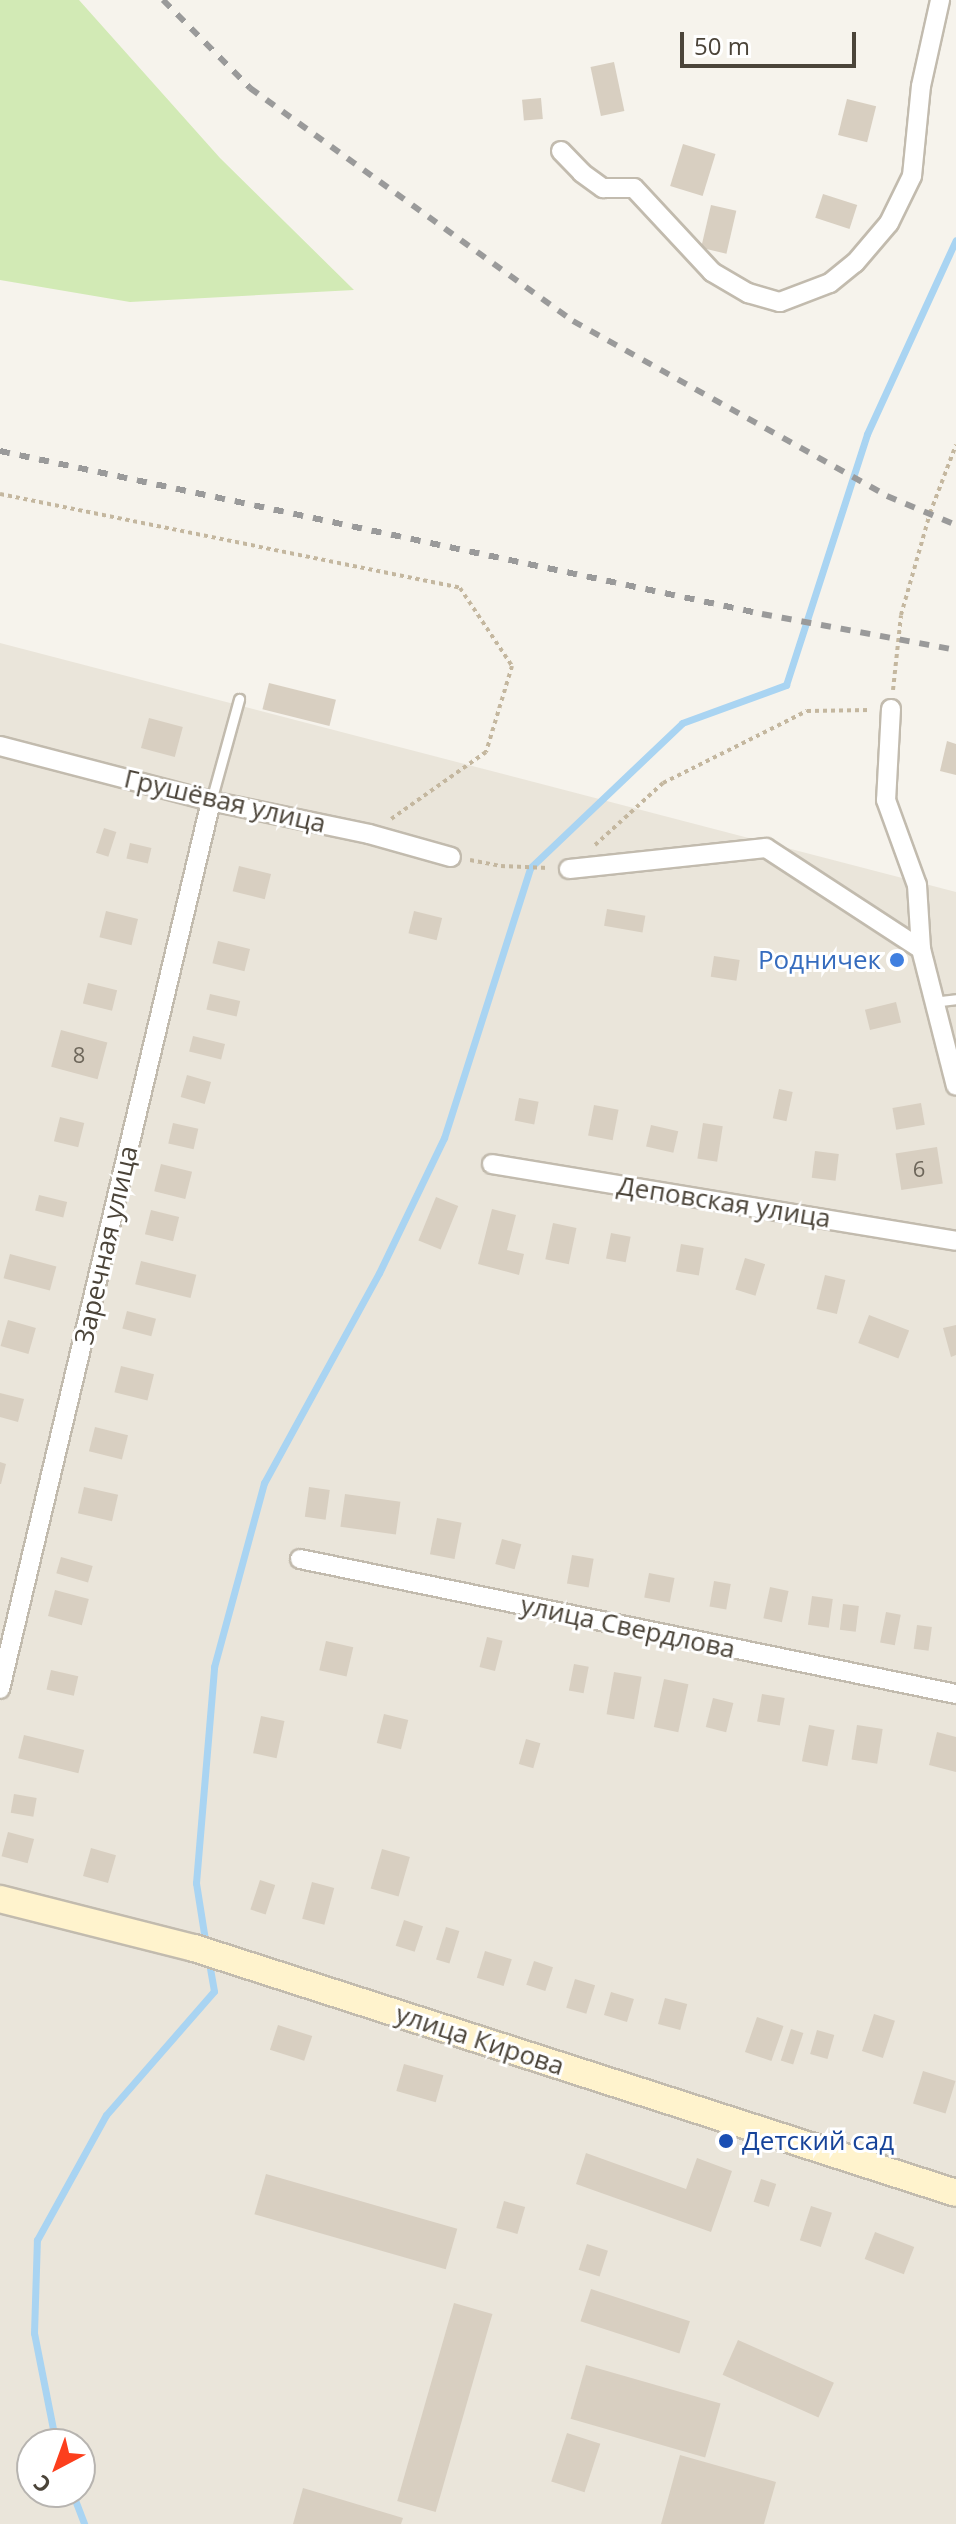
<!DOCTYPE html>
<html>
<head>
<meta charset="utf-8">
<style>
	body { margin:0 }
	#map { position:relative; width:956px; height:2524px; overflow:hidden; background:#f6f3ec; font-family:"Open Sans",sans-serif }
	div>[style] { position:absolute }
	[style*='--x'] { left:calc(var(--x)*1px); top:calc(var(--y)*1px); width:calc(var(--w)*1px); rotate:calc(var(--a)*1deg) }
	.residential>* { inset:0; background:#eae5da }
	.green>* { inset:0; background:#d2eab5 }
	.stream>* { height:7px; margin:-3.5px; padding:0 3.5px; transform-origin:3.5px; border-radius:3.5px; background:#a9d4f2 }
	.building>* { inset:0; background:#d8cfc1; transform-origin:0 0 }
	.path>* { height:4px; margin-top:-2px; transform-origin:0; background:repeating-linear-gradient(90deg,#c4b79f 0 4px,transparent 0 8px) }
	.roads { filter:drop-shadow(2px 0 #c2bbae) drop-shadow(-2px 0 #c2bbae) drop-shadow(0 2px #c2bbae) drop-shadow(0 -2px #c2bbae) }
	.lane>* { height:9px; margin:-4.5px; padding:0 4.5px; transform-origin:4.5px; border-radius:4.5px; background:#fff }
	.street>* { height:18px; margin:-9px; padding:0 9px; transform-origin:9px; border-radius:9px; background:#fff }
	.secondary>* { height:26px; margin:-13px; padding:0 13px; transform-origin:13px; border-radius:13px; background:#fff3cd }
	.rail>* { height:6px; margin-top:-3px; transform-origin:0; background:repeating-linear-gradient(90deg,#9a9a9a 0 10px,transparent 0 20px) }
	.dots>* { width:22px; height:22px; translate:-50% -50%; box-sizing:border-box; border:4px solid #fff; border-radius:50% }
	span { translate:-50% -50%; white-space:nowrap; text-align:center; line-height:1.15; -webkit-text-stroke:6px #fff; paint-order:stroke }
	.number-label { font-size:22px; color:#6e675b }
	.number-label span { -webkit-text-stroke-width:0 }
	.street-label { font-size:26px; color:#4b4439 }
	.shop-label { font-size:26px; color:#366cbe }
	.right { translate:-100% -50%; text-align:right }
	.transit-label { font-size:26px; color:#164399 }
	.left { translate:0 -50%; text-align:left }
	.north { position:absolute; left:16px; top:2428px; width:80px; height:80px; box-sizing:border-box; background:#fff; border:2px solid #b7b4b0; border-radius:50%; rotate:221deg; font-size:22px; font-weight:700; line-height:32px; text-align:center; color:#4b4439 }
	.north::after { content:''; display:block; margin:auto; width:28px; height:36px; background:#fc3f1d; clip-path:polygon(50% 0,100% 100%,50% 72%,0 100%) }
	.scale { position:absolute; left:680px; top:32px; width:176px; height:36px; box-sizing:border-box; border:4px solid #4b4439; border-top:0; padding-left:10px; font-size:24px; line-height:28px; white-space:nowrap; color:#4b4439; -webkit-text-stroke:6px #fff; paint-order:stroke }
</style>
</head>
<body>
<div id="map">
	<div class="residential">
		<div style="clip-path:polygon(evenodd,0 643px,956px 892px,956px 2524px,0 2524px,0 643px,32px 2444px,80px 2444px,80px 2492px,32px 2492px,32px 2444px)"></div>
	</div>
	<div class="green">
		<div style="clip-path:polygon(0 0,79px 0,220px 158px,354px 290px,130px 302px,0 280px)"></div>
	</div>
	<div class="stream">
		<div style="--x:206;--y:1946;--w:64;--a:-99"></div>
		<div style="--x:196;--y:1883;--w:217;--a:-85.2"></div>
		<div style="--x:214;--y:1667;--w:191;--a:-74.8"></div>
		<div style="--x:264;--y:1483;--w:239;--a:-61.3"></div>
		<div style="--x:379;--y:1273;--w:150;--a:-64.3"></div>
		<div style="--x:444;--y:1138;--w:283;--a:-72.3"></div>
		<div style="--x:530;--y:868;--w:210;--a:-43.6"></div>
		<div style="--x:682;--y:723;--w:111;--a:-20.1"></div>
		<div style="--x:786;--y:685;--w:264;--a:-72.1"></div>
		<div style="--x:867;--y:434;--w:213;--a:-65.4"></div>
		<div style="--x:56;--y:2444;--w:113;--a:-101.2"></div>
		<div style="--x:34;--y:2333;--w:93;--a:-88.2"></div>
		<div style="--x:37;--y:2240;--w:143;--a:-61.1"></div>
		<div style="--x:106;--y:2115;--w:164;--a:-48.9"></div>
		<div style="--x:214;--y:1991;--w:34;--a:-100"></div>
		<div style="--x:72;--y:2492;--w:34;--a:69"></div>
	</div>
	<div class="building">
		<div style="left:614px;top:62px;width:50px;height:24px;rotate:78deg"></div>
		<div style="left:541px;top:98px;width:21px;height:19px;rotate:85deg"></div>
		<div style="left:847px;top:99px;width:30px;height:37px;rotate:14deg"></div>
		<div style="left:683px;top:144px;width:34px;height:44px;rotate:17deg"></div>
		<div style="left:823px;top:194px;width:36px;height:25px;rotate:18deg"></div>
		<div style="left:711px;top:205px;width:26px;height:44px;rotate:13deg"></div>
		<div style="left:269px;top:683px;width:69px;height:27px;rotate:14deg"></div>
		<div style="left:149px;top:718px;width:35px;height:31px;rotate:15deg"></div>
		<div style="clip-path:polygon(947px 741px,956px 744px,956px 775px,940px 771px)"></div>
		<div style="left:104px;top:828px;width:13px;height:26px;rotate:18deg"></div>
		<div style="left:130px;top:843px;width:22px;height:16px;rotate:13deg"></div>
		<div style="left:239px;top:866px;width:33px;height:26px;rotate:14deg"></div>
		<div style="left:607px;top:909px;width:39px;height:17px;rotate:10deg"></div>
		<div style="left:106px;top:911px;width:33px;height:27px;rotate:14deg"></div>
		<div style="left:414px;top:911px;width:29px;height:23px;rotate:14deg"></div>
		<div style="left:218px;top:941px;width:33px;height:23px;rotate:14deg"></div>
		<div style="left:714px;top:956px;width:26px;height:21px;rotate:9deg"></div>
		<div style="left:88px;top:983px;width:30px;height:21px;rotate:14deg"></div>
		<div style="left:210px;top:994px;width:31px;height:16px;rotate:13deg"></div>
		<div style="left:896px;top:1002px;width:21px;height:32px;rotate:76deg"></div>
		<div style="left:61px;top:1030px;width:48px;height:38px;rotate:15deg"></div>
		<div style="left:193px;top:1036px;width:33px;height:16px;rotate:14deg"></div>
		<div style="left:187px;top:1075px;width:25px;height:23px;rotate:16deg"></div>
		<div style="left:779px;top:1089px;width:14px;height:30px;rotate:12deg"></div>
		<div style="left:519px;top:1098px;width:20px;height:23px;rotate:11deg"></div>
		<div style="left:921px;top:1103px;width:22px;height:29px;rotate:80deg"></div>
		<div style="left:594px;top:1105px;width:25px;height:31px;rotate:11deg"></div>
		<div style="left:60px;top:1117px;width:25px;height:25px;rotate:14deg"></div>
		<div style="left:173px;top:1123px;width:26px;height:21px;rotate:13deg"></div>
		<div style="left:703px;top:1123px;width:20px;height:36px;rotate:9deg"></div>
		<div style="left:651px;top:1125px;width:28px;height:22px;rotate:13deg"></div>
		<div style="left:937px;top:1147px;width:37px;height:42px;rotate:81deg"></div>
		<div style="left:815px;top:1151px;width:24px;height:27px;rotate:7deg"></div>
		<div style="left:161px;top:1164px;width:32px;height:28px;rotate:14deg"></div>
		<div style="left:39px;top:1195px;width:29px;height:16px;rotate:14deg"></div>
		<div style="left:436px;top:1197px;width:24px;height:47px;rotate:22deg"></div>
		<div style="clip-path:polygon(492px 1209px,516px 1215px,507px 1250px,524px 1254px,519px 1275px,478px 1264px)"></div>
		<div style="left:151px;top:1210px;width:29px;height:25px;rotate:14deg"></div>
		<div style="left:553px;top:1223px;width:24px;height:37px;rotate:12deg"></div>
		<div style="left:611px;top:1233px;width:20px;height:26px;rotate:11deg"></div>
		<div style="left:681px;top:1244px;width:23px;height:28px;rotate:10deg"></div>
		<div style="left:10px;top:1254px;width:48px;height:25px;rotate:15deg"></div>
		<div style="left:745px;top:1258px;width:21px;height:33px;rotate:17deg"></div>
		<div style="left:141px;top:1261px;width:57px;height:24px;rotate:14deg"></div>
		<div style="left:825px;top:1275px;width:21px;height:35px;rotate:14deg"></div>
		<div style="left:127px;top:1311px;width:30px;height:18px;rotate:15deg"></div>
		<div style="left:869px;top:1315px;width:43px;height:30px;rotate:21deg"></div>
		<div style="left:8px;top:1320px;width:29px;height:27px;rotate:16deg"></div>
		<div style="clip-path:polygon(956px 1325px,956px 1355px,951px 1357px,943px 1328px)"></div>
		<div style="left:121px;top:1366px;width:34px;height:27px;rotate:14deg"></div>
		<div style="clip-path:polygon(0 1393px,24px 1399px,18px 1422px,0 1417px)"></div>
		<div style="left:95px;top:1427px;width:34px;height:25px;rotate:14deg"></div>
		<div style="clip-path:polygon(0 1462px,6px 1464px,1px 1484px,0 1484px)"></div>
		<div style="left:84px;top:1487px;width:35px;height:27px;rotate:13deg"></div>
		<div style="left:309px;top:1487px;width:21px;height:30px;rotate:8deg"></div>
		<div style="left:345px;top:1494px;width:56px;height:33px;rotate:8deg"></div>
		<div style="left:437px;top:1518px;width:25px;height:37px;rotate:11deg"></div>
		<div style="left:502px;top:1539px;width:20px;height:26px;rotate:15deg"></div>
		<div style="left:572px;top:1555px;width:22px;height:29px;rotate:10deg"></div>
		<div style="left:61px;top:1557px;width:33px;height:17px;rotate:16deg"></div>
		<div style="left:649px;top:1573px;width:26px;height:25px;rotate:11deg"></div>
		<div style="left:714px;top:1581px;width:17px;height:26px;rotate:10deg"></div>
		<div style="left:770px;top:1587px;width:19px;height:32px;rotate:12deg"></div>
		<div style="left:55px;top:1590px;width:35px;height:27px;rotate:15deg"></div>
		<div style="left:812px;top:1596px;width:21px;height:29px;rotate:8deg"></div>
		<div style="left:843px;top:1604px;width:16px;height:26px;rotate:7deg"></div>
		<div style="left:886px;top:1612px;width:15px;height:31px;rotate:11deg"></div>
		<div style="left:917px;top:1625px;width:15px;height:24px;rotate:8deg"></div>
		<div style="left:487px;top:1637px;width:16px;height:31px;rotate:14deg"></div>
		<div style="left:326px;top:1641px;width:28px;height:30px;rotate:13deg"></div>
		<div style="left:574px;top:1664px;width:15px;height:27px;rotate:11deg"></div>
		<div style="left:51px;top:1670px;width:28px;height:20px;rotate:13deg"></div>
		<div style="left:614px;top:1672px;width:28px;height:43px;rotate:10deg"></div>
		<div style="left:664px;top:1679px;width:25px;height:49px;rotate:12deg"></div>
		<div style="left:762px;top:1694px;width:23px;height:28px;rotate:10deg"></div>
		<div style="left:713px;top:1698px;width:21px;height:30px;rotate:14deg"></div>
		<div style="left:384px;top:1714px;width:25px;height:30px;rotate:14deg"></div>
		<div style="left:261px;top:1716px;width:24px;height:38px;rotate:12deg"></div>
		<div style="left:809px;top:1725px;width:26px;height:37px;rotate:11deg"></div>
		<div style="left:857px;top:1725px;width:26px;height:35px;rotate:9deg"></div>
		<div style="clip-path:polygon(937px 1732px,956px 1737px,956px 1772px,929px 1765px)"></div>
		<div style="left:24px;top:1735px;width:62px;height:24px;rotate:14deg"></div>
		<div style="left:526px;top:1739px;width:15px;height:26px;rotate:16deg"></div>
		<div style="left:14px;top:1794px;width:23px;height:19px;rotate:10deg"></div>
		<div style="left:8px;top:1832px;width:27px;height:25px;rotate:15deg"></div>
		<div style="left:91px;top:1848px;width:26px;height:29px;rotate:16deg"></div>
		<div style="left:382px;top:1849px;width:29px;height:41px;rotate:16deg"></div>
		<div style="left:260px;top:1880px;width:16px;height:31px;rotate:18deg"></div>
		<div style="left:312px;top:1882px;width:23px;height:38px;rotate:15deg"></div>
		<div style="left:404px;top:1920px;width:20px;height:27px;rotate:18deg"></div>
		<div style="left:446px;top:1927px;width:14px;height:34px;rotate:17deg"></div>
		<div style="left:485px;top:1951px;width:28px;height:28px;rotate:17deg"></div>
		<div style="left:534px;top:1961px;width:20px;height:25px;rotate:18deg"></div>
		<div style="left:575px;top:1979px;width:21px;height:30px;rotate:17deg"></div>
		<div style="left:611px;top:1992px;width:24px;height:24px;rotate:17deg"></div>
		<div style="left:665px;top:1998px;width:23px;height:27px;rotate:15deg"></div>
		<div style="left:874px;top:2014px;width:22px;height:39px;rotate:18deg"></div>
		<div style="left:757px;top:2017px;width:28px;height:37px;rotate:19deg"></div>
		<div style="left:278px;top:2025px;width:36px;height:26px;rotate:18deg"></div>
		<div style="left:791px;top:2029px;width:13px;height:33px;rotate:18deg"></div>
		<div style="left:817px;top:2030px;width:18px;height:25px;rotate:16deg"></div>
		<div style="left:404px;top:2064px;width:41px;height:28px;rotate:16deg"></div>
		<div style="left:923px;top:2071px;width:34px;height:34px;rotate:17deg"></div>
		<div style="clip-path:polygon(586px 2153px,686px 2189px,697px 2158px,732px 2171px,711px 2232px,576px 2184px)"></div>
		<div style="left:266px;top:2174px;width:199px;height:42px;rotate:16deg"></div>
		<div style="left:761px;top:2179px;width:16px;height:24px;rotate:18deg"></div>
		<div style="left:504px;top:2201px;width:22px;height:28px;rotate:16deg"></div>
		<div style="left:811px;top:2206px;width:22px;height:36px;rotate:18deg"></div>
		<div style="left:875px;top:2232px;width:42px;height:29px;rotate:21deg"></div>
		<div style="left:587px;top:2244px;width:22px;height:27px;rotate:18deg"></div>
		<div style="left:591px;top:2289px;width:104px;height:34px;rotate:18deg"></div>
		<div style="left:454px;top:2303px;width:40px;height:206px;rotate:16deg"></div>
		<div style="left:738px;top:2340px;width:105px;height:38px;rotate:24deg"></div>
		<div style="left:586px;top:2365px;width:140px;height:56px;rotate:16deg"></div>
		<div style="left:567px;top:2433px;width:35px;height:51px;rotate:18deg"></div>
		<div style="clip-path:polygon(680px 2455px,776px 2482px,764px 2524px,661px 2524px)"></div>
		<div style="clip-path:polygon(303px 2488px,403px 2518px,401px 2524px,293px 2524px)"></div>
	</div>
	<div class="path">
		<div style="--x:0;--y:494;--w:470;--a:11.5"></div>
		<div style="--x:460;--y:588;--w:94;--a:56.3"></div>
		<div style="--x:512;--y:666;--w:90;--a:106.8"></div>
		<div style="--x:486;--y:752;--w:116;--a:144.8"></div>
		<div style="--x:893;--y:690;--w:75;--a:-83.9"></div>
		<div style="--x:901;--y:615;--w:106;--a:-74.1"></div>
		<div style="--x:930;--y:513;--w:73;--a:-69.1"></div>
		<div style="--x:595;--y:845;--w:92;--a:-42.4"></div>
		<div style="--x:663;--y:783;--w:161;--a:-26.6"></div>
		<div style="--x:807;--y:711;--w:63;--a:-0.9"></div>
		<div style="--x:470;--y:860;--w:32;--a:11"></div>
		<div style="--x:501;--y:866;--w:47;--a:2.4"></div>
	</div>
	<div class="roads">
		<div class="lane">
			<div style="--x:211;--y:801;--w:106;--a:-74.6"></div>
			<div style="--x:933;--y:1002;--w:23;--a:-7"></div>
		</div>
		<div class="street">
			<div style="--x:561;--y:151;--w:30;--a:46"></div>
			<div style="--x:582;--y:173;--w:26;--a:36"></div>
			<div style="--x:603;--y:188;--w:31;--a:0"></div>
			<div style="--x:634;--y:188;--w:115;--a:47.1"></div>
			<div style="--x:712;--y:272;--w:42;--a:30.3"></div>
			<div style="--x:748;--y:293;--w:33;--a:16"></div>
			<div style="--x:780;--y:302;--w:53;--a:-20.8"></div>
			<div style="--x:830;--y:283;--w:32;--a:-39"></div>
			<div style="--x:855;--y:263;--w:52;--a:-49.6"></div>
			<div style="--x:889;--y:223;--w:52;--a:-63.9"></div>
			<div style="--x:912;--y:176;--w:90;--a:-84.3"></div>
			<div style="--x:921;--y:86;--w:88;--a:-77.5"></div>
			<div style="--x:891;--y:709;--w:91;--a:93.1"></div>
			<div style="--x:886;--y:800;--w:90;--a:70"></div>
			<div style="--x:917;--y:885;--w:64;--a:86.4"></div>
			<div style="--x:921;--y:949;--w:141;--a:75.7"></div>
			<div style="--x:0;--y:746;--w:218;--a:14.6"></div>
			<div style="--x:211;--y:801;--w:161;--a:11.8"></div>
			<div style="--x:369;--y:834;--w:85;--a:15.7"></div>
			<div style="--x:569;--y:869;--w:198;--a:-6.1"></div>
			<div style="--x:766;--y:848;--w:185;--a:33.1"></div>
			<div style="--x:492;--y:1164;--w:470;--a:9.4"></div>
			<div style="--x:300;--y:1559;--w:670;--a:11.63"></div>
			<div style="--x:0;--y:1689;--w:913;--a:-76.63"></div>
		</div>
		<div class="secondary">
			<div style="--x:0;--y:1899;--w:200;--a:14.2"></div>
			<div style="--x:194;--y:1948;--w:800;--a:17.82"></div>
		</div>
	</div>
	<div class="rail">
		<div style="--x:163;--y:0;--w:124;--a:45.3"></div>
		<div style="--x:250;--y:88;--w:398;--a:35.8"></div>
		<div style="--x:573;--y:321;--w:359;--a:29.1"></div>
		<div style="--x:887;--y:496;--w:75;--a:22.8"></div>
		<div style="--x:0;--y:451;--w:779;--a:12.07"></div>
		<div style="--x:762;--y:614;--w:197;--a:10.5"></div>
	</div>
	<div class="dots">
		<div style="left:897px;top:960px;background:#3f7fe0"></div>
		<div style="left:726px;top:2141px;background:#1a4fb4"></div>
	</div>
	<div class="number-label">
		<span style="left:79px;top:1055px">8</span>
		<span style="left:919px;top:1169px">6</span>
	</div>
	<div class="street-label">
		<span style="left:225px;top:801px;rotate:13deg">Грушёвая улица</span>
		<span style="left:724px;top:1202px;rotate:9deg">Деповская улица</span>
		<span style="left:106px;top:1245px;rotate:-77deg">Заречная улица</span>
		<span style="left:628px;top:1627px;rotate:12deg">улица Свердлова</span>
		<span style="left:480px;top:2040px;rotate:18deg">улица Кирова</span>
	</div>
	<div class="shop-label">
		<span class="right" style="left:881px;top:960px">Родничек</span>
	</div>
	<div class="transit-label">
		<span class="left" style="left:742px;top:2141px">Детский сад</span>
	</div>
	<div class="north">С</div>
	<div class="scale">50 m</div>
</div>
</body>
</html>
